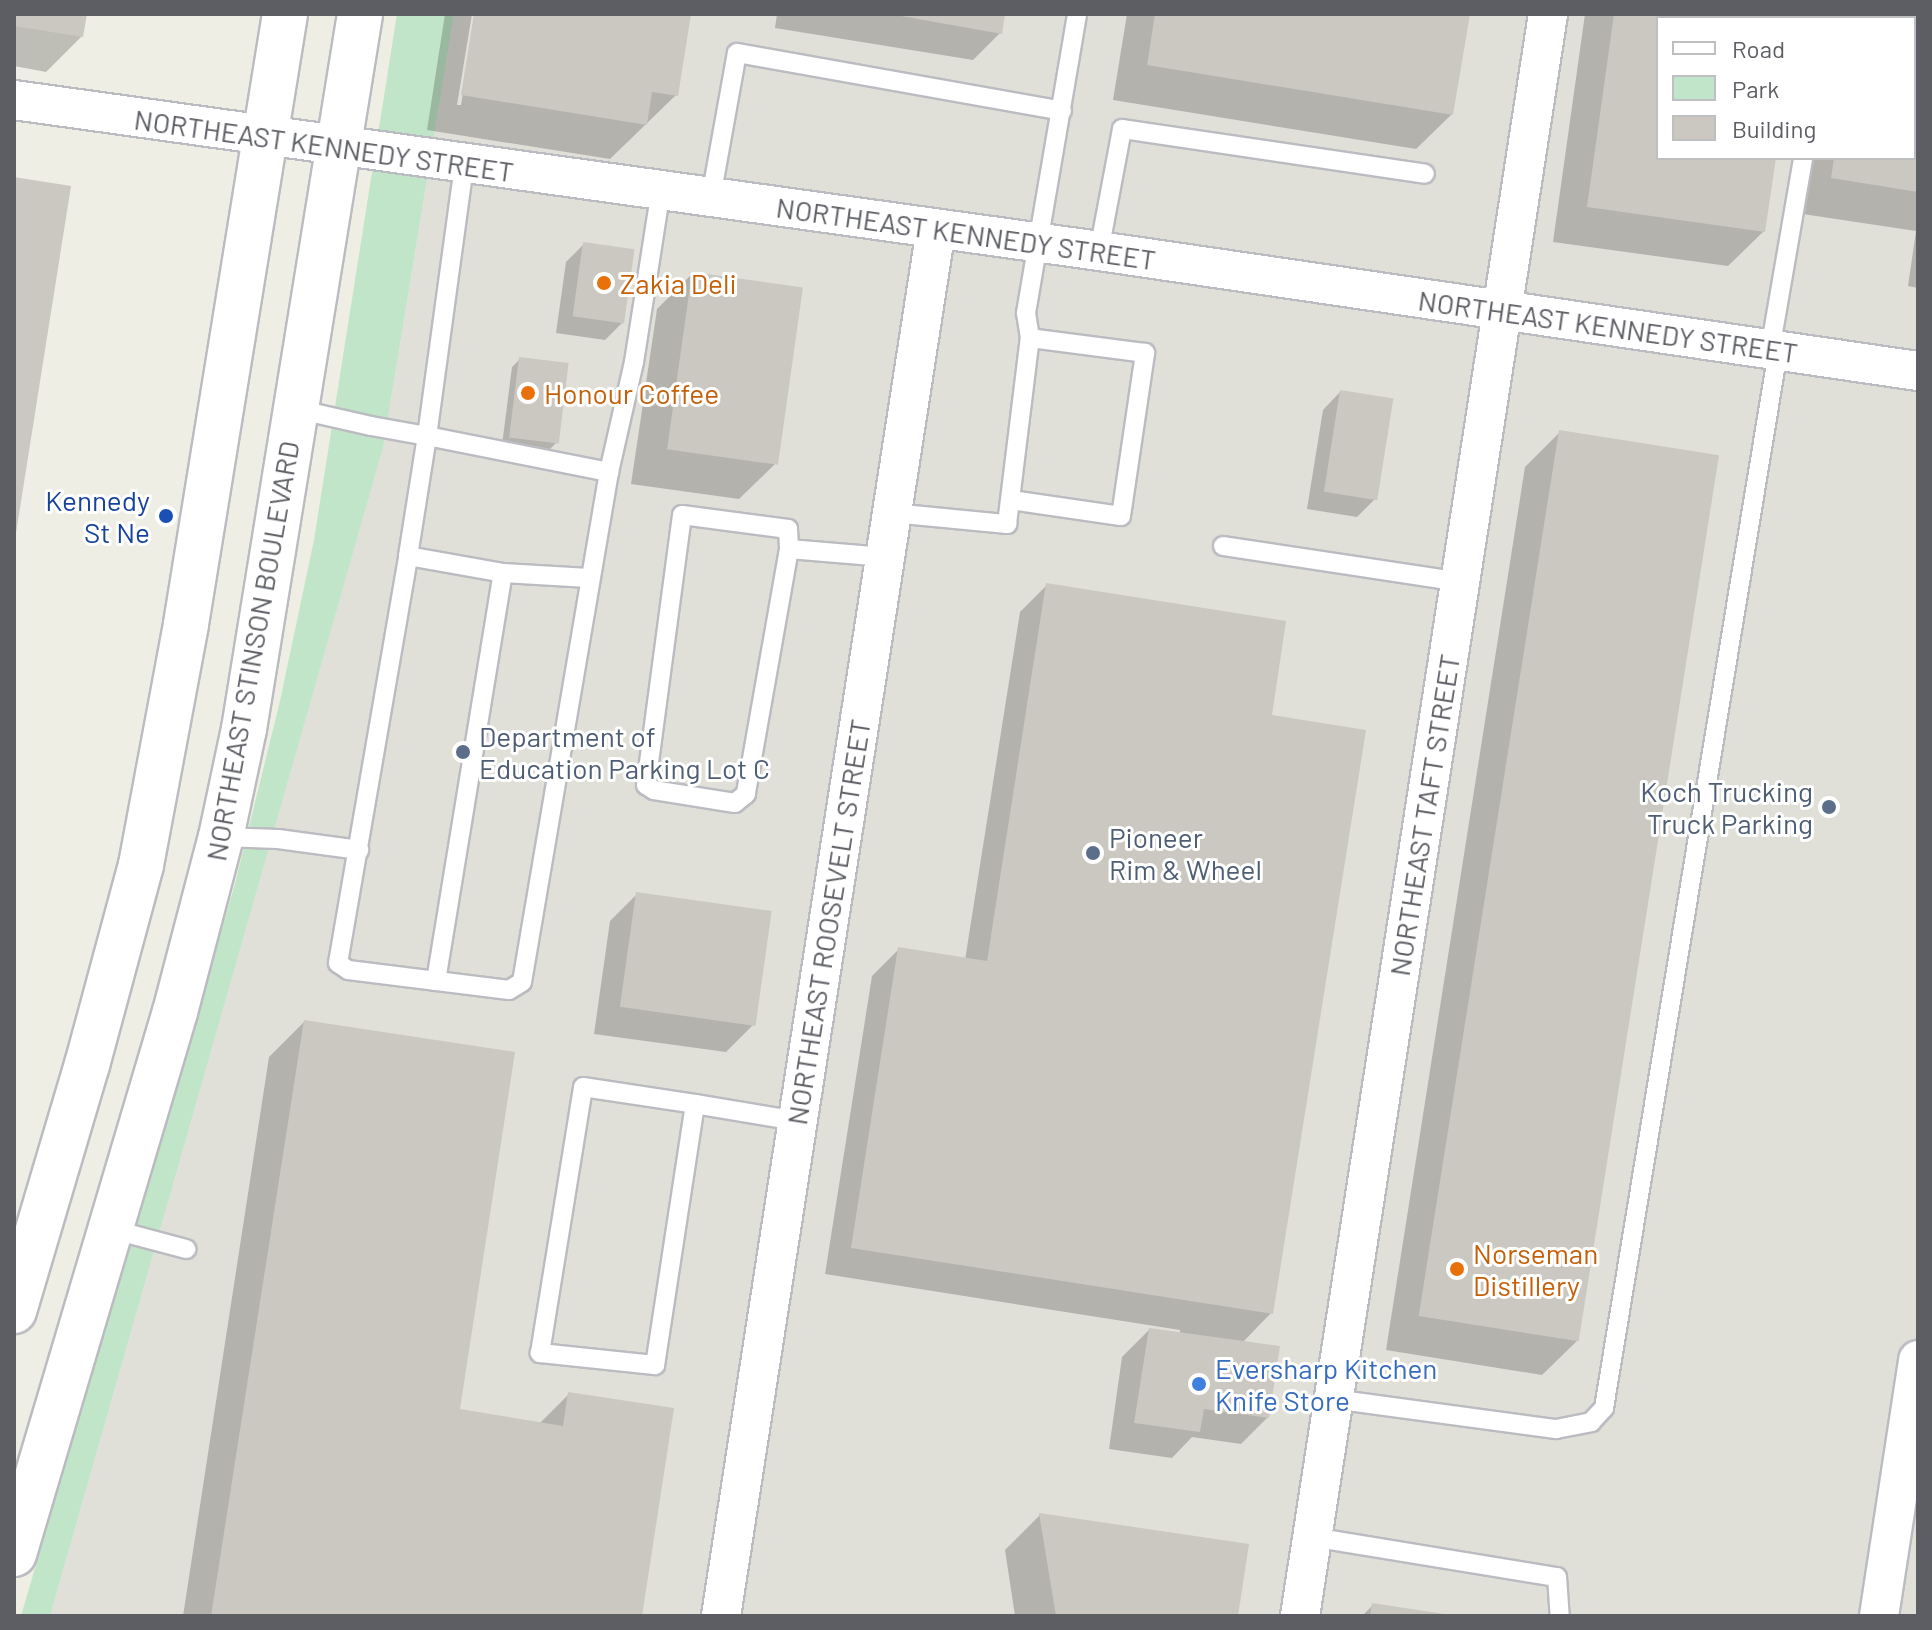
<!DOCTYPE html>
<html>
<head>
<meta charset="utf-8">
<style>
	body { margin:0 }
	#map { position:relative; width:1932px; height:1630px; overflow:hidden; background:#eeeee4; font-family:Barlow,sans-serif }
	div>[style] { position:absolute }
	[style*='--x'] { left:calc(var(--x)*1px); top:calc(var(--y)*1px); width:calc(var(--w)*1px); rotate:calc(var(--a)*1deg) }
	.industrial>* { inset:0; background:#e0dfd8 }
	.green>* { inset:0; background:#c1e5c8 }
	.shadow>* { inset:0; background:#0003 }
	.building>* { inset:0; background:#cac8c1; transform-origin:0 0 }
	.roads { filter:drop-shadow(2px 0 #bbbcc2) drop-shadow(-2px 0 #bbbcc2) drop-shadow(0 2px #bbbcc2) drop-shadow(0 -2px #bbbcc2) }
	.service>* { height:18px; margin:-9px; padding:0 9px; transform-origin:9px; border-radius:9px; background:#fff }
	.minor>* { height:38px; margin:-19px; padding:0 19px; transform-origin:19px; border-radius:19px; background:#fff }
	.secondary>* { height:44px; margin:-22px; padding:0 22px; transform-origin:22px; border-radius:22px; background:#fff }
	.dots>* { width:22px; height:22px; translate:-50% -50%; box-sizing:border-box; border:4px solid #fff; border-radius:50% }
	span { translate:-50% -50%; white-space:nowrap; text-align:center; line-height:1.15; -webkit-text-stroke:6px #fff; paint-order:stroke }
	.street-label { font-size:28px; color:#5c5e64 }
	.food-label { font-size:28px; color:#c56008 }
	.left { translate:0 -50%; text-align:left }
	.transit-label { font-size:28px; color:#164399 }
	.right { translate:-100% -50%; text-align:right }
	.service-label { font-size:28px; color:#4e5e75 }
	.shop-label { font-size:28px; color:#366cbe }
	.frame { position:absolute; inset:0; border:16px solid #5c5e64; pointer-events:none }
	.legend { position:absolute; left:1656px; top:16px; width:260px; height:144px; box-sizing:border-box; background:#fff; border:2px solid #bebfc1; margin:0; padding:10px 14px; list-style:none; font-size:24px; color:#5c5e64 }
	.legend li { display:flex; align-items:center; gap:16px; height:40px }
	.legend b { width:40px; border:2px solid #bebfc1 }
</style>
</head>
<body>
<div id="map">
	<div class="industrial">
		<div style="clip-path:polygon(evenodd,454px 14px,1918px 14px,1918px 1616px,50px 1616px,383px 448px,454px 14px,1658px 18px,1914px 18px,1914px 158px,1658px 158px,1658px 18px)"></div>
	</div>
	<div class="green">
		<div style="clip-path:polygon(397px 14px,454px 14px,383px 448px,50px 1616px,21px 1616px,235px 884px,280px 701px,314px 540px)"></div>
	</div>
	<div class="shadow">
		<div style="clip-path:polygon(14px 14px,85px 14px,82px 36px,46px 72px,14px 66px)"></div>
		<div style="clip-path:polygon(445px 14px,472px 14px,457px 105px,461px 105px,476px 14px,689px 14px,676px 95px,610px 159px,427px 130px)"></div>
		<div style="clip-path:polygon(777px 14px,1003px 14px,1000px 33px,973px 60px,775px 28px)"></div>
		<div style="clip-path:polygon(1127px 14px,1468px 14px,1452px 114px,1416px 149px,1113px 100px)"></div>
		<div style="clip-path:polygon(1585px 14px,1794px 14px,1793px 18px,1658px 18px,1658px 158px,1774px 158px,1764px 231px,1728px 266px,1553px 242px)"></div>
		<div style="clip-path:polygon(1827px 14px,1918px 14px,1918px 288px,1908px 286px,1916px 231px,1796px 213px,1805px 158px,1914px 158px,1914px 18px,1826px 18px)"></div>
		<div style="clip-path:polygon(584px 244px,623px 322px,605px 340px,556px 333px,566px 262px)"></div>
		<div style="clip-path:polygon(692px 274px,775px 464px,739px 499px,631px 484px,657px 309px)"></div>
		<div style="clip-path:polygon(520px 359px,557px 442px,548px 451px,502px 445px,512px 367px)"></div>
		<div style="clip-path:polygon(1340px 392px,1375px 499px,1357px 517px,1307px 509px,1323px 410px)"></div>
		<div style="clip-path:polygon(1560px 432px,1578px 1340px,1542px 1375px,1386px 1350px,1525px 467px)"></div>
		<div style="clip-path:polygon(1047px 585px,1269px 717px,1271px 1313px,1242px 1343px,1268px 1417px,1241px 1444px,1192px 1437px,1172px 1458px,1109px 1449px,1122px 1357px,1149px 1330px,1180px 1334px,1180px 1330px,825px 1274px,872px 976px,899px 949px,965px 960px,1020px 612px)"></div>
		<div style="clip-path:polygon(637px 894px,753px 1025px,726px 1052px,594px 1034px,610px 921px)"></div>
		<div style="clip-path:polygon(304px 1022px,457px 1411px,539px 1424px,569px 1394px,640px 1616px,183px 1616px,269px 1057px)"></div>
		<div style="clip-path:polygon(1040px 1515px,1236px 1616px,1015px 1616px,1005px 1550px)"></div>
		<div style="clip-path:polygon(1373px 1605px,1442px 1616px,1362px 1616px)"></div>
	</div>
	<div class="building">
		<div style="clip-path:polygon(14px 14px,87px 14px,83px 37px,14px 26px)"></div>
		<div style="clip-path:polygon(474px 14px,691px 14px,678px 96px,652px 92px,647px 125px,461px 95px)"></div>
		<div style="clip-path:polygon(890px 14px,1005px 14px,1002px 34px)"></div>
		<div style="clip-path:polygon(1155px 14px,1470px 14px,1453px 115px,1147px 65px)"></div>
		<div style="clip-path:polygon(1614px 14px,1796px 14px,1795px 18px,1658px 18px,1658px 158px,1776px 158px,1765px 232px,1587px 207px)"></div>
		<div style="clip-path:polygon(1856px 14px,1918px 14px,1918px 192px,1831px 178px,1834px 158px,1914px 158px,1914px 18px,1855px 18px)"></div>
		<div style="clip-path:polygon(14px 177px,71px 186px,16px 533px,14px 533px)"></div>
		<div style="left:583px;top:242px;width:52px;height:75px;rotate:8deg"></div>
		<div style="left:692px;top:272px;width:112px;height:179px;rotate:8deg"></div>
		<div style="left:519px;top:357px;width:50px;height:81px;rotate:7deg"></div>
		<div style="left:1340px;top:390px;width:54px;height:103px;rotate:9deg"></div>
		<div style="left:1559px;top:430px;width:162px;height:897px;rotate:9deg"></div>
		<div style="clip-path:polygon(1046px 583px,1286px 621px,1272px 715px,1366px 730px,1273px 1314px,851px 1248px,898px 947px,987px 961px)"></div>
		<div style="left:636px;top:892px;width:137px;height:116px;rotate:8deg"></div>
		<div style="clip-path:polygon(304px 1020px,515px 1052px,460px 1409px,563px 1426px,568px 1392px,674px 1408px,642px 1616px,211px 1616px)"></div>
		<div style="clip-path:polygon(1149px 1328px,1280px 1346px,1269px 1418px,1204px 1409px,1200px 1432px,1134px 1423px)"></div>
		<div style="clip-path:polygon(1039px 1513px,1249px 1544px,1238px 1616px,1056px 1616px)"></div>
		<div style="clip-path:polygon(1372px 1603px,1444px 1614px,1444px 1616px,1370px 1616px)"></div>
	</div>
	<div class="roads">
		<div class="service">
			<div style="--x:1826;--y:18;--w:4;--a:-76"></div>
			<div style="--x:711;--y:197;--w:146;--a:-79.8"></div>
			<div style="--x:737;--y:53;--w:330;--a:10.1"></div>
			<div style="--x:1099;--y:251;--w:124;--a:-79.3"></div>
			<div style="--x:1122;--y:129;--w:306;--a:8.4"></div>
			<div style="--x:1770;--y:350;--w:195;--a:-80.2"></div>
			<div style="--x:296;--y:409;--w:77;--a:12.8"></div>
			<div style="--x:371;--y:426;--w:57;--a:10.1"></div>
			<div style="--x:427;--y:436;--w:186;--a:11.2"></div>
			<div style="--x:609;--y:472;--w:517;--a:99.68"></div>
			<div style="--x:522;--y:982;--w:15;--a:148"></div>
			<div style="--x:509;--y:990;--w:162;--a:-172.9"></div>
			<div style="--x:348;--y:970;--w:12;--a:-145"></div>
			<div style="--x:338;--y:963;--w:413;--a:-80.2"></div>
			<div style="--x:408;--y:556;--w:121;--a:-81"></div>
			<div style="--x:427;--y:436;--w:274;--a:-82.2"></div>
			<div style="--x:609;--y:472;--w:113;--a:-77.2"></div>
			<div style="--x:634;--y:362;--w:174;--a:-81.1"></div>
			<div style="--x:1011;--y:500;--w:111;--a:8.3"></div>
			<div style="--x:1121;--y:516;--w:165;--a:-81.6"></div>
			<div style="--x:1145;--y:353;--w:116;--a:-172.6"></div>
			<div style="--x:892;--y:513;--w:116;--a:5.5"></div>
			<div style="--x:1007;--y:524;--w:187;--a:-83"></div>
			<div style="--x:1030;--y:338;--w:25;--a:-99"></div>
			<div style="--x:1026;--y:313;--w:303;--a:-80.3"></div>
			<div style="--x:1223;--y:546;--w:240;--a:8.6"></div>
			<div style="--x:789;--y:549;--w:249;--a:100"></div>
			<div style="--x:746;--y:794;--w:14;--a:141"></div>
			<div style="--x:735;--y:803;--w:82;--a:-170.9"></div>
			<div style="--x:654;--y:790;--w:9;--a:-148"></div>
			<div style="--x:646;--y:785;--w:272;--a:-82.4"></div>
			<div style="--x:682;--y:515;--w:107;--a:7.5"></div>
			<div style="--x:788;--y:529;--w:20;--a:87"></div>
			<div style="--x:789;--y:549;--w:96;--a:4.8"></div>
			<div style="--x:408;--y:556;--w:97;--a:10.1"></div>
			<div style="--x:503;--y:573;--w:86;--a:3.3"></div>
			<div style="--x:221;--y:837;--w:57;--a:2"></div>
			<div style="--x:278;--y:839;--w:82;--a:7.7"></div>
			<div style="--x:436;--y:981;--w:413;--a:-80.7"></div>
			<div style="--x:695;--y:1104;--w:264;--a:98.7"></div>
			<div style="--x:655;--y:1365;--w:116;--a:-174"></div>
			<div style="--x:540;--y:1353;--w:269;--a:-80.8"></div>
			<div style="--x:583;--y:1087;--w:113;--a:8.6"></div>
			<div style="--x:695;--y:1104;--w:103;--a:9.5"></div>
			<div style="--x:111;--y:1229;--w:78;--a:14.9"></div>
			<div style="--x:1333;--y:1399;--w:225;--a:7.7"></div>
			<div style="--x:1556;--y:1429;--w:36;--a:-11"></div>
			<div style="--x:1591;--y:1422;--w:19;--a:-47"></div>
			<div style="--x:1604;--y:1408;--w:1071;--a:-80.65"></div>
			<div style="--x:1312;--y:1537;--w:248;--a:9.3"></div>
			<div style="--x:1557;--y:1577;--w:39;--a:86"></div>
		</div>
		<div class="minor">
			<div style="--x:14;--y:100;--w:1095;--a:7.92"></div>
			<div style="--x:1099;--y:251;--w:828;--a:8.34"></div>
			<div style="--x:721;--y:1616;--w:1404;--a:-81.19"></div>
			<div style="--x:1300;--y:1616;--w:1621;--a:-81.2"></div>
			<div style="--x:1879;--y:1616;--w:259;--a:-81.3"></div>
		</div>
		<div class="secondary">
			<div style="--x:14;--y:1311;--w:257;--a:-73.5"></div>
			<div style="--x:87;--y:1065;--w:207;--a:-74.9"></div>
			<div style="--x:141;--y:865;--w:245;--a:-79.4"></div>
			<div style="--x:186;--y:624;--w:618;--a:-80.78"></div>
			<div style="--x:14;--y:1554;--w:565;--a:-73.46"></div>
			<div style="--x:175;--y:1012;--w:181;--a:-75.3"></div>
			<div style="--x:221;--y:837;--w:110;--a:-78"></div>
			<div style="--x:244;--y:729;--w:724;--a:-80.78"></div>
		</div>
	</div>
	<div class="dots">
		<div style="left:604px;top:283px;background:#e8710a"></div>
		<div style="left:528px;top:393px;background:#e8710a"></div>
		<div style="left:166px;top:516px;background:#1a4fb4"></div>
		<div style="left:463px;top:752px;background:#5c6f8a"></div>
		<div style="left:1829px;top:807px;background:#5c6f8a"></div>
		<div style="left:1093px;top:853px;background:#5c6f8a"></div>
		<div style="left:1457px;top:1269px;background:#e8710a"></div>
		<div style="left:1199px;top:1384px;background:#3f7fe0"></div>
	</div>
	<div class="street-label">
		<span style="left:324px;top:145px;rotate:8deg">NORTHEAST KENNEDY STREET</span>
		<span style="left:966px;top:233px;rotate:8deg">NORTHEAST KENNEDY STREET</span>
		<span style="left:1608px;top:326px;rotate:8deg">NORTHEAST KENNEDY STREET</span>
		<span style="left:252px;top:651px;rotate:-80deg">NORTHEAST STINSON BOULEVARD</span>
		<span style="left:1424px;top:815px;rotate:-81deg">NORTHEAST TAFT STREET</span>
		<span style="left:828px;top:922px;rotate:-81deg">NORTHEAST ROOSEVELT STREET</span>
	</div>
	<div class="food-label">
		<span class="left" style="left:620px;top:283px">Zakia Deli</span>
		<span class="left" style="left:544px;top:393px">Honour Coffee</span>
		<span class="left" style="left:1473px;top:1269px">Norseman<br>Distillery</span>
	</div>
	<div class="transit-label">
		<span class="right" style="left:150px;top:516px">Kennedy<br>St Ne</span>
	</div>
	<div class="service-label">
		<span class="left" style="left:479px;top:752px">Department of<br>Education Parking Lot C</span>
		<span class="right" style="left:1813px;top:807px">Koch Trucking<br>Truck Parking</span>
		<span class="left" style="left:1109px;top:853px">Pioneer<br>Rim &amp; Wheel</span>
	</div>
	<div class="shop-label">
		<span class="left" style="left:1215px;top:1384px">Eversharp Kitchen<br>Knife Store</span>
	</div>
	<div class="frame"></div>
	<ul class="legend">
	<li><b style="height:10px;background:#fff"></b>Road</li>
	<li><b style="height:22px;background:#c1e5c8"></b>Park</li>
	<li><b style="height:22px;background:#cac8c1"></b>Building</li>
	</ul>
</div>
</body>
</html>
